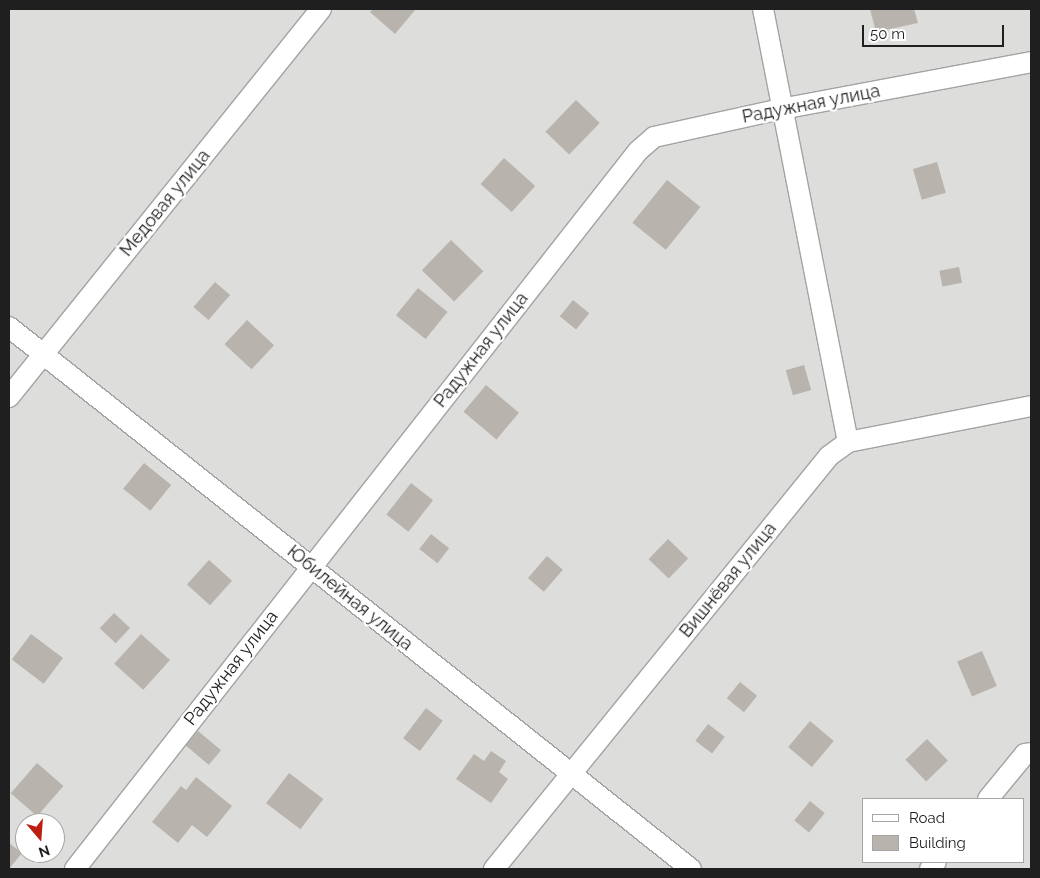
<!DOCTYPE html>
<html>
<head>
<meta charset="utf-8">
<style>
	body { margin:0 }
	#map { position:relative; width:1040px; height:878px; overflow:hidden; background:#efede7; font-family:Raleway,sans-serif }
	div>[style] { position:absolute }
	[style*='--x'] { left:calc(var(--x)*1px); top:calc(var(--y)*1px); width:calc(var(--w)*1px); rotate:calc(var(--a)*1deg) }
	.residential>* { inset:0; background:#dddddc }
	.building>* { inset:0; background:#b8b3ac; transform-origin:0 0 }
	.roads { filter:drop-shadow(1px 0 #a3a3a3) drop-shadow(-1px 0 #a3a3a3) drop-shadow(0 1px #a3a3a3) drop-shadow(0 -1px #a3a3a3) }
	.minor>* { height:20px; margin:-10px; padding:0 10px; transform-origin:10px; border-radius:10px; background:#fff }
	span { translate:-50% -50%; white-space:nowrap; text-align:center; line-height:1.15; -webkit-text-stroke:4.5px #fff; paint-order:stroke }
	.street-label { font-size:18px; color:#1f1f1f }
	.frame { position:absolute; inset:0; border:10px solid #1f1f1f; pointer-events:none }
	.legend { position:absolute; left:862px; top:798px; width:162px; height:65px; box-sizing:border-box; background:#fff; border:1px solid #a5a5a5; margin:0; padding:6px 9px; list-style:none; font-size:15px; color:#1f1f1f }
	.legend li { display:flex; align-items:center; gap:10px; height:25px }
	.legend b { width:25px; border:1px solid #a5a5a5 }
	.north { position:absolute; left:15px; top:813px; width:50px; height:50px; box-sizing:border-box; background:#fff; border:1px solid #a5a5a5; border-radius:50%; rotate:162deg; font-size:14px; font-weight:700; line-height:20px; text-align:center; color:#1f1f1f }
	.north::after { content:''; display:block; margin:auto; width:18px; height:22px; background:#bd1e12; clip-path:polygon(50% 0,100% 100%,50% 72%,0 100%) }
	.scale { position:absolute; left:862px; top:25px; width:142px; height:22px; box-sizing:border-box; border:2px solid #1f1f1f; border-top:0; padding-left:6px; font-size:15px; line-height:18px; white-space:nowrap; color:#1f1f1f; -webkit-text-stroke:4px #fff; paint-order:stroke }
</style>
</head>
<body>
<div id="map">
	<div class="residential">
		<div style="clip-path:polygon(evenodd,9px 9px,1031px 9px,1031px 869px,9px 869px,9px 9px,864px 799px,1024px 799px,1024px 862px,864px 862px,864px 799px,9px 9px,25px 823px,55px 823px,55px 853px,25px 853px,25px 823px)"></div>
	</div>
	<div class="building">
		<div style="clip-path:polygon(373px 9px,416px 9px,395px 34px,370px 12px)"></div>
		<div style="clip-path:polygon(870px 9px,914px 9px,918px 23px,876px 32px)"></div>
		<div style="left:576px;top:100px;width:33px;height:44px;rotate:44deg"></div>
		<div style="left:504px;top:158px;width:42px;height:35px;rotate:42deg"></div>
		<div style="left:937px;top:162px;width:32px;height:25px;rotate:74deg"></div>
		<div style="left:667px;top:180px;width:43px;height:55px;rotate:39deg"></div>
		<div style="left:451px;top:240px;width:45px;height:42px;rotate:44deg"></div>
		<div style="left:959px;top:267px;width:16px;height:20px;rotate:79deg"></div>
		<div style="left:215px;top:282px;width:20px;height:33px;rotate:41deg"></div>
		<div style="left:418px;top:288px;width:38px;height:35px;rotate:39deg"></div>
		<div style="left:573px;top:300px;width:21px;height:21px;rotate:39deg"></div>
		<div style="left:247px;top:320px;width:37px;height:33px;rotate:43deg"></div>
		<div style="left:804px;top:365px;width:26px;height:19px;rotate:74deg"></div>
		<div style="left:486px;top:385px;width:43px;height:35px;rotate:40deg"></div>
		<div style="left:144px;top:463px;width:35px;height:33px;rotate:39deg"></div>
		<div style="left:411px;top:483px;width:28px;height:40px;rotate:38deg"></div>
		<div style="left:431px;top:534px;width:23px;height:19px;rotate:38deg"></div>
		<div style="left:668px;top:539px;width:28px;height:28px;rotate:44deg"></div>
		<div style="left:547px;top:556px;width:21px;height:29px;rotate:41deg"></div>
		<div style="left:209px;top:560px;width:31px;height:33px;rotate:42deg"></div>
		<div style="left:114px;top:613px;width:22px;height:21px;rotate:43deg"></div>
		<div style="left:31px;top:634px;width:40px;height:32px;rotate:37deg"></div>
		<div style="left:141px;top:634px;width:39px;height:40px;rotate:42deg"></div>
		<div style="left:982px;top:651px;width:38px;height:27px;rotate:67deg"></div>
		<div style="left:740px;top:682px;width:22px;height:21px;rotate:39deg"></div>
		<div style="left:426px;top:708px;width:21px;height:38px;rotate:37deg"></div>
		<div style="left:810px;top:721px;width:31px;height:34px;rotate:40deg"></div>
		<div style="left:708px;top:724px;width:21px;height:21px;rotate:37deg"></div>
		<div style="left:198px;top:731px;width:30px;height:19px;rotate:40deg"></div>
		<div style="left:927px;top:739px;width:30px;height:30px;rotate:46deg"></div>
		<div style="clip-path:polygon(491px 751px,506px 761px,499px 772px,508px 779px,491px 803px,456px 779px,474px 754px,484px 761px)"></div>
		<div style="left:37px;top:763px;width:35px;height:40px;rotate:41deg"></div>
		<div style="left:289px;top:773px;width:43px;height:38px;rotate:37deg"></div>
		<div style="clip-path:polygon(196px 777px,232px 806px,207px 837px,192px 825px,178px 843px,152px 822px,181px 786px,186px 790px)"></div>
		<div style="left:810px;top:801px;width:19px;height:25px;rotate:39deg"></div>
		<div style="clip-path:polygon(9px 843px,22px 853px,9px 869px)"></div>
	</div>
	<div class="roads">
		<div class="minor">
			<div style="--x:763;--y:9;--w:441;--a:78.9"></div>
			<div style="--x:9;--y:327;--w:871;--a:38.47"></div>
			<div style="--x:9;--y:397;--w:498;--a:-51.2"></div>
			<div style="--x:988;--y:799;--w:58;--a:-50.6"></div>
			<div style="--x:1025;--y:754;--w:6;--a:-9"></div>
			<div style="--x:75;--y:869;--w:912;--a:-51.9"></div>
			<div style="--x:638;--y:151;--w:21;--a:-41"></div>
			<div style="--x:654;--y:137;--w:130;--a:-12.4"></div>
			<div style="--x:781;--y:109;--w:254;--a:-10.6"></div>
			<div style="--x:494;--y:869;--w:532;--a:-50.95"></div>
			<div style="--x:829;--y:456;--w:24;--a:-36"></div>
			<div style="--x:848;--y:442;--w:187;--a:-11.1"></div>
			<div style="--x:930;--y:869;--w:9;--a:-49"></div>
		</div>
	</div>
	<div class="street-label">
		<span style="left:811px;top:104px;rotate:-11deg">Радужная улица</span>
		<span style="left:165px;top:203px;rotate:-51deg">Медовая улица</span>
		<span style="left:481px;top:350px;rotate:-52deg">Радужная улица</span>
		<span style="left:728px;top:580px;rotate:-51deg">Вишнёвая улица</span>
		<span style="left:350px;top:598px;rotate:39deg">Юбилейная улица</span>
		<span style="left:231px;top:668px;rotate:-52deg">Радужная улица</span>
	</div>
	<div class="frame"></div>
	<ul class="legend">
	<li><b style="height:6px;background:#fff"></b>Road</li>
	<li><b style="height:14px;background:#b8b3ac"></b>Building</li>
	</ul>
	<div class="north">N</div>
	<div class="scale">50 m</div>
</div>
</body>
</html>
